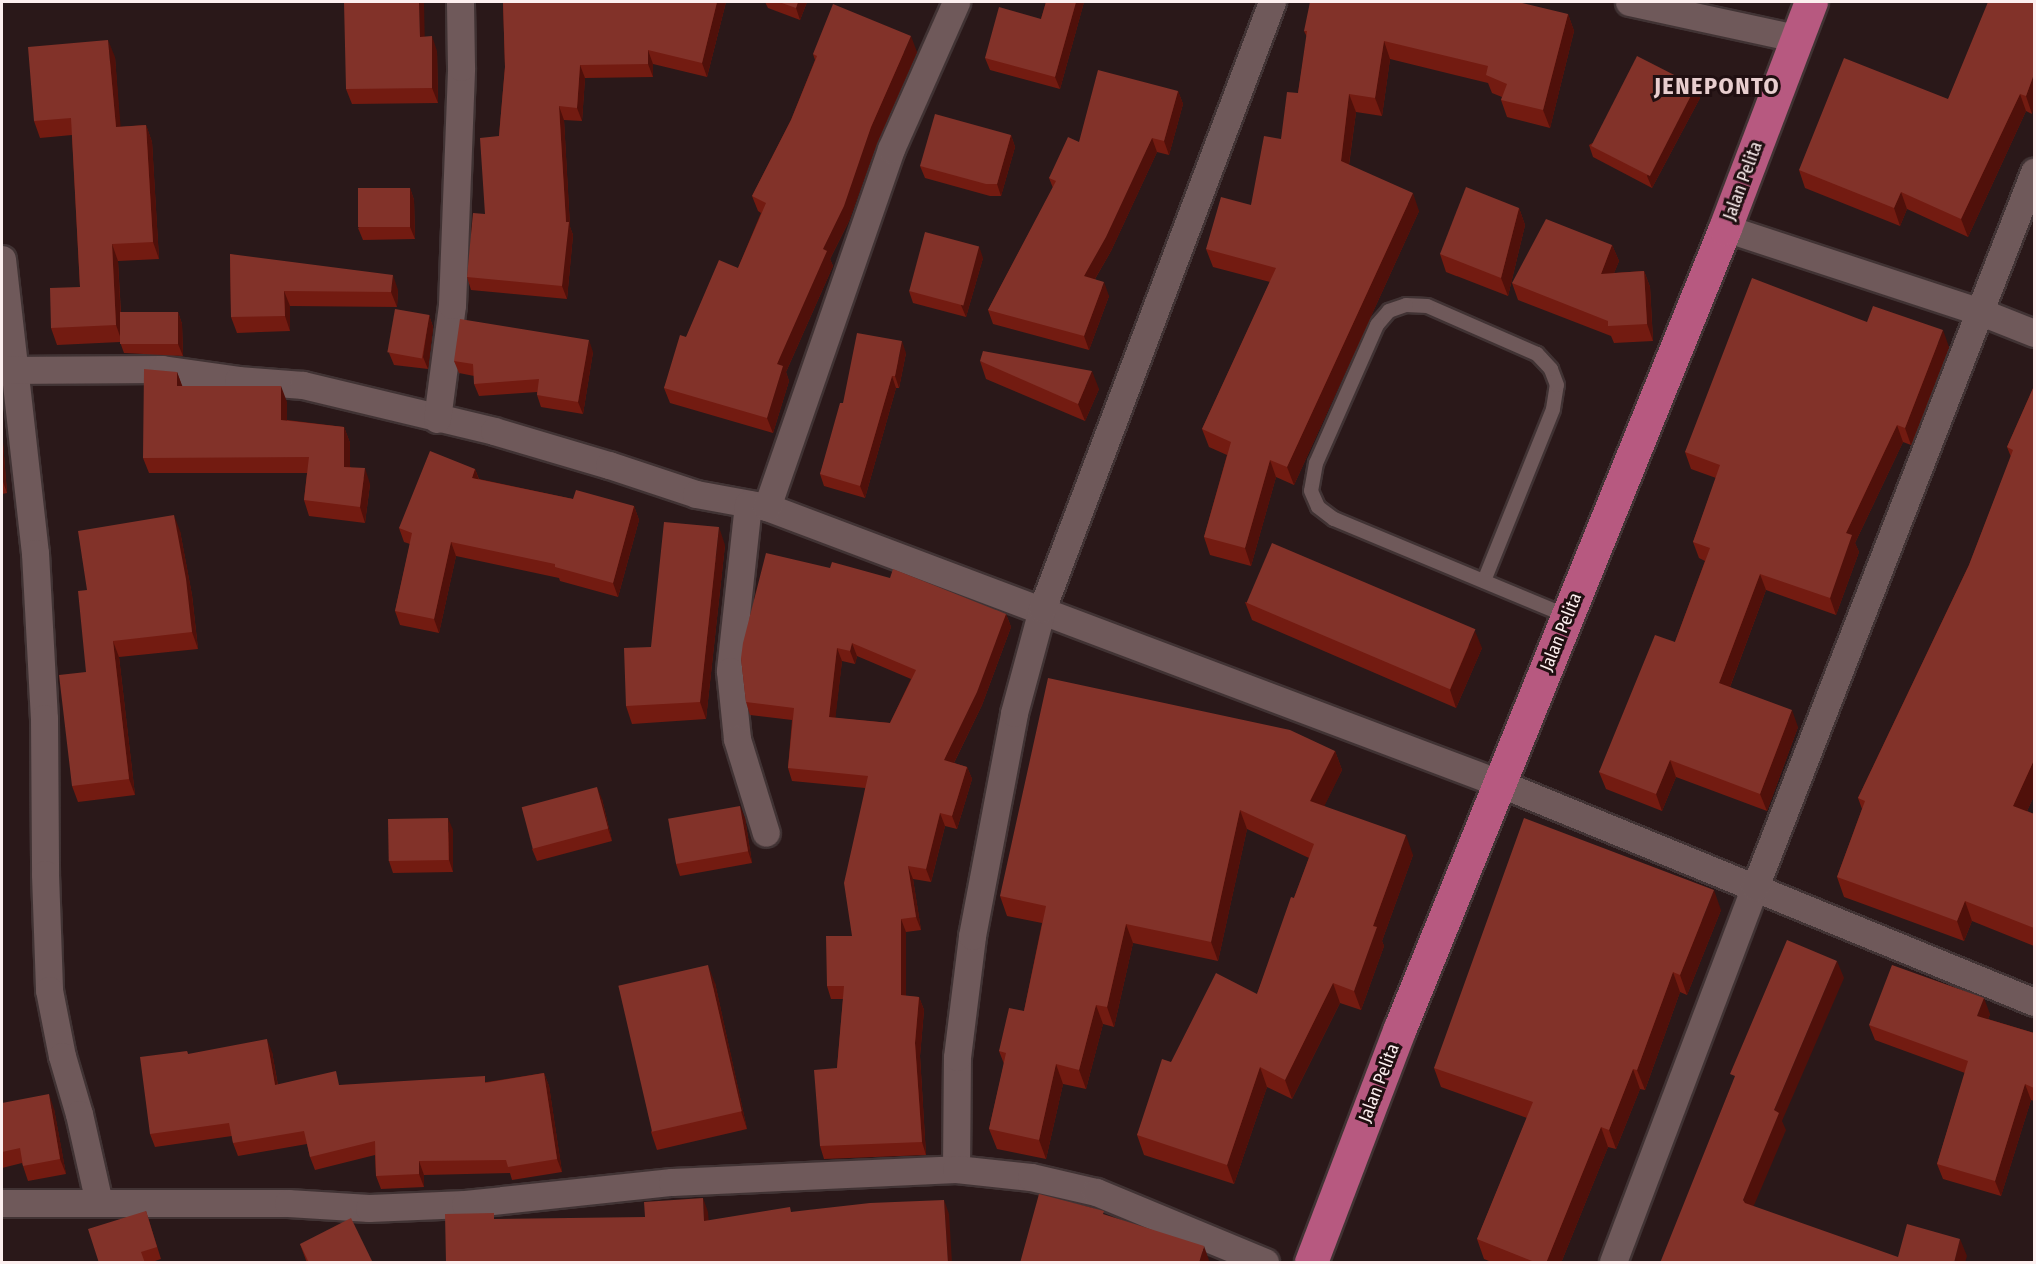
<!DOCTYPE html>
<html>
<head>
<meta charset="utf-8">
<style>
	body { margin:0 }
	#map { position:relative; width:2036px; height:1264px; overflow:hidden; background:#2a1819; font-family:"Fira Sans Condensed",sans-serif }
	div>[style] { position:absolute }
	[style*='--x'] { left:calc(var(--x)*1px); top:calc(var(--y)*1px); width:calc(var(--w)*1px); rotate:calc(var(--a)*1deg) }
	.roads { filter:drop-shadow(2px 0 #413334) drop-shadow(-2px 0 #413334) drop-shadow(0 2px #413334) drop-shadow(0 -2px #413334) }
	.service>* { height:14px; margin:-7px; padding:0 7px; transform-origin:7px; border-radius:7px; background:#6f595a }
	.minor>* { height:27px; margin:-13.5px; padding:0 13.5px; transform-origin:13.5px; border-radius:13.5px; background:#6f595a }
	.trunk>* { height:33px; margin:-16.5px; padding:0 16.5px; transform-origin:16.5px; border-radius:16.5px; background:#b75980 }
	.wall>* { inset:0; background:#731b11 }
	.shaded-wall>* { inset:0; background:#50100a }
	.building>* { inset:0; background:#823229; transform-origin:0 0 }
	span { translate:-50% -50%; white-space:nowrap; text-align:center; line-height:1.15; -webkit-text-stroke:6px #200f11; paint-order:stroke }
	.street-label { font-size:18px; color:#fcefef }
	.district-label { font-size:24px; color:#e8cecf; font-weight:700; letter-spacing:1.5px }
	.frame { position:absolute; inset:0; border:3px solid #fcefef; pointer-events:none }
</style>
</head>
<body>
<div id="map">
	<div class="roads">
		<div class="service">
			<div style="--x:1484;--y:581;--w:185;--a:-68.1"></div>
			<div style="--x:1553;--y:409;--w:24;--a:-81"></div>
			<div style="--x:1557;--y:385;--w:17;--a:-111"></div>
			<div style="--x:1551;--y:369;--w:21;--a:-133"></div>
			<div style="--x:1537;--y:354;--w:120;--a:-156.4"></div>
			<div style="--x:1427;--y:306;--w:21;--a:-177"></div>
			<div style="--x:1406;--y:305;--w:18;--a:161"></div>
			<div style="--x:1389;--y:311;--w:18;--a:131"></div>
			<div style="--x:1377;--y:325;--w:151;--a:113.8"></div>
			<div style="--x:1316;--y:463;--w:28;--a:100"></div>
			<div style="--x:1311;--y:491;--w:17;--a:66"></div>
			<div style="--x:1318;--y:507;--w:20;--a:37"></div>
			<div style="--x:1334;--y:519;--w:252;--a:22.6"></div>
		</div>
		<div class="minor">
			<div style="--x:1629;--y:2;--w:171;--a:12.2"></div>
			<div style="--x:1725;--y:228;--w:269;--a:18.2"></div>
			<div style="--x:1981;--y:312;--w:57;--a:21.6"></div>
			<div style="--x:2;--y:259;--w:296;--a:83.6"></div>
			<div style="--x:35;--y:553;--w:165;--a:86.9"></div>
			<div style="--x:44;--y:718;--w:156;--a:89.6"></div>
			<div style="--x:45;--y:874;--w:116;--a:88"></div>
			<div style="--x:49;--y:990;--w:67;--a:78.9"></div>
			<div style="--x:62;--y:1056;--w:60;--a:73.7"></div>
			<div style="--x:79;--y:1114;--w:91;--a:77.3"></div>
			<div style="--x:2;--y:370;--w:160;--a:-0.4"></div>
			<div style="--x:162;--y:369;--w:77;--a:8.2"></div>
			<div style="--x:238;--y:380;--w:65;--a:4.4"></div>
			<div style="--x:303;--y:385;--w:196;--a:13.5"></div>
			<div style="--x:494;--y:431;--w:120;--a:16.5"></div>
			<div style="--x:609;--y:465;--w:92;--a:18.4"></div>
			<div style="--x:696;--y:494;--w:72;--a:10.4"></div>
			<div style="--x:767;--y:507;--w:782;--a:20.66"></div>
			<div style="--x:1499;--y:783;--w:578;--a:22.26"></div>
			<div style="--x:437;--y:419;--w:115;--a:-82.5"></div>
			<div style="--x:452;--y:305;--w:238;--a:-87.8"></div>
			<div style="--x:461;--y:67;--w:65;--a:-90.9"></div>
			<div style="--x:748;--y:504;--w:168;--a:96.2"></div>
			<div style="--x:730;--y:671;--w:68;--a:84.1"></div>
			<div style="--x:737;--y:739;--w:98;--a:72.9"></div>
			<div style="--x:767;--y:507;--w:379;--a:-70.9"></div>
			<div style="--x:891;--y:149;--w:161;--a:-66.1"></div>
			<div style="--x:956;--y:1169;--w:112;--a:-89.5"></div>
			<div style="--x:957;--y:1057;--w:122;--a:-82.9"></div>
			<div style="--x:972;--y:936;--w:227;--a:-79.3"></div>
			<div style="--x:1014;--y:713;--w:108;--a:-74.9"></div>
			<div style="--x:1042;--y:609;--w:649;--a:-69.25"></div>
			<div style="--x:2;--y:1203;--w:286;--a:0"></div>
			<div style="--x:288;--y:1203;--w:81;--a:3.5"></div>
			<div style="--x:369;--y:1208;--w:96;--a:-2.4"></div>
			<div style="--x:465;--y:1204;--w:208;--a:-6.1"></div>
			<div style="--x:672;--y:1182;--w:284;--a:-2.6"></div>
			<div style="--x:956;--y:1169;--w:75;--a:6.1"></div>
			<div style="--x:1031;--y:1177;--w:67;--a:13"></div>
			<div style="--x:1096;--y:1192;--w:183;--a:22.5"></div>
			<div style="--x:1613;--y:1262;--w:401;--a:-69.3"></div>
			<div style="--x:1755;--y:887;--w:768;--a:-68.68"></div>
		</div>
		<div class="trunk">
			<div style="--x:1311;--y:1262;--w:250;--a:-69.2"></div>
			<div style="--x:1400;--y:1028;--w:863;--a:-67.89"></div>
			<div style="--x:1725;--y:228;--w:242;--a:-69.2"></div>
		</div>
	</div>
	<div class="wall">
		<div style="clip-path:polygon(503px 2px,726px 2px,707px 77px,653px 64px,653px 77px,585px 78px,582px 121px,564px 120px,570px 227px,573px 235px,567px 299px,471px 290px,467px 277px,485px 214px,499px 136px,505px 67px)"></div>
		<div style="clip-path:polygon(765px 2px,807px 2px,800px 20px,768px 8px)"></div>
		<div style="clip-path:polygon(1046px 2px,1084px 2px,1060px 89px,990px 70px,985px 58px,1041px 19px)"></div>
		<div style="clip-path:polygon(2034px 2px,2032px 114px,2026px 111px,1968px 237px,1907px 209px,1900px 226px,1805px 188px,1799px 170px,1948px 99px)"></div>
		<div style="clip-path:polygon(1568px 14px,1574px 31px,1550px 128px,1507px 117px,1501px 100px,1502px 97px,1492px 93px,1488px 83px,1390px 59px,1382px 116px,1356px 112px,1349px 165px,1419px 211px,1294px 485px,1276px 477px,1251px 566px,1210px 555px,1204px 537px,1227px 455px,1209px 447px,1202px 429px,1270px 282px,1213px 267px,1206px 249px,1251px 205px,1281px 139px,1298px 93px,1307px 37px,1304px 31px)"></div>
		<div style="clip-path:polygon(437px 51px,438px 103px,352px 104px,346px 89px)"></div>
		<div style="clip-path:polygon(917px 52px,877px 143px,849px 221px,830px 259px,833px 266px,786px 372px,789px 381px,773px 433px,670px 403px,664px 388px,686px 337px,738px 268px,761px 213px,758px 211px,752px 196px,791px 120px,815px 60px,813px 54px)"></div>
		<div style="clip-path:polygon(115px 57px,120px 127px,146px 125px,152px 142px,159px 259px,118px 261px,121px 313px,178px 312px,182px 324px,183px 356px,124px 353px,120px 342px,57px 345px,51px 328px,80px 287px,72px 135px,40px 138px,34px 121px)"></div>
		<div style="clip-path:polygon(1696px 86px,1700px 98px,1652px 188px,1593px 157px,1589px 145px)"></div>
		<div style="clip-path:polygon(1178px 91px,1183px 104px,1169px 155px,1157px 152px,1111px 251px,1095px 279px,1109px 296px,1089px 350px,993px 324px,988px 310px,1053px 188px,1049px 178px,1079px 142px)"></div>
		<div style="clip-path:polygon(1011px 135px,1015px 147px,1001px 196px,990px 196px,925px 178px,920px 166px)"></div>
		<div style="clip-path:polygon(410px 188px,414px 200px,415px 239px,363px 240px,358px 228px)"></div>
		<div style="clip-path:polygon(1519px 208px,1525px 225px,1508px 296px,1446px 272px,1440px 254px)"></div>
		<div style="clip-path:polygon(1612px 245px,1619px 261px,1614px 273px,1644px 271px,1650px 287px,1653px 341px,1614px 343px,1611px 336px,1518px 300px,1512px 283px)"></div>
		<div style="clip-path:polygon(230px 254px,398px 290px,397px 307px,290px 306px,290px 331px,237px 333px,231px 317px)"></div>
		<div style="clip-path:polygon(983px 258px,966px 317px,913px 303px,909px 291px)"></div>
		<div style="clip-path:polygon(429px 315px,433px 327px,428px 369px,394px 365px,389px 353px)"></div>
		<div style="clip-path:polygon(1867px 322px,1949px 347px,1911px 445px,1903px 442px,1855px 543px,1859px 552px,1836px 615px,1766px 590px,1730px 687px,1798px 727px,1767px 811px,1676px 777px,1662px 811px,1606px 789px,1599px 772px,1675px 642px,1705px 561px,1699px 558px,1693px 542px,1716px 478px,1691px 469px,1685px 452px)"></div>
		<div style="clip-path:polygon(593px 352px,583px 414px,541px 407px,537px 395px,537px 392px,479px 396px,474px 384px,474px 376px,459px 373px,454px 361px)"></div>
		<div style="clip-path:polygon(906px 353px,899px 388px,896px 388px,865px 498px,824px 486px,820px 474px,843px 403px)"></div>
		<div style="clip-path:polygon(980px 361px,1099px 389px,1085px 421px,986px 379px)"></div>
		<div style="clip-path:polygon(177px 372px,182px 386px,287px 402px,287px 420px,344px 427px,350px 443px,350px 467px,370px 484px,365px 523px,309px 516px,304px 500px,307px 473px,149px 473px,143px 458px)"></div>
		<div style="clip-path:polygon(2034px 386px,2034px 796px,2027px 811px,2034px 814px,2034px 946px,1972px 921px,1964px 941px,1844px 897px,1837px 877px,1862px 809px,1858px 798px,1969px 565px,2011px 457px,2007px 447px)"></div>
		<div style="clip-path:polygon(2px 430px,7px 493px,2px 494px)"></div>
		<div style="clip-path:polygon(475px 469px,479px 479px,573px 499px,634px 506px,639px 520px,618px 597px,560px 581px,559px 578px,456px 556px,439px 633px,400px 625px,395px 611px,410px 544px,404px 542px,399px 528px)"></div>
		<div style="clip-path:polygon(180px 531px,192px 595px,198px 649px,119px 657px,135px 795px,78px 802px,72px 786px,86px 672px,87px 590px)"></div>
		<div style="clip-path:polygon(725px 545px,706px 719px,632px 724px,626px 706px,651px 647px)"></div>
		<div style="clip-path:polygon(1245px 602px,1482px 648px,1456px 708px,1252px 620px)"></div>
		<div style="clip-path:polygon(evenodd,1006px 614px,1011px 627px,982px 705px,954px 763px,967px 767px,972px 779px,957px 829px,945px 826px,931px 882px,913px 879px,921px 930px,906px 932px,906px 996px,919px 997px,924px 1010px,920px 1056px,926px 1155px,824px 1159px,820px 1146px,837px 1068px,843px 999px,831px 999px,827px 986px,852px 936px,865px 788px,792px 781px,788px 768px,792px 720px,750px 715px,746px 702px,741px 658px,1006px 614px,857px 656px,911px 679px,890px 723px,835px 718px,842px 661px,855px 664px,857px 656px)"></div>
		<div style="clip-path:polygon(1335px 751px,1342px 770px,1324px 806px,1413px 855px,1382px 941px,1384px 946px,1361px 1010px,1340px 1003px,1292px 1099px,1267px 1087px,1234px 1184px,1144px 1155px,1137px 1135px,1171px 1062px,1257px 994px,1294px 898px,1309px 858px,1247px 829px,1218px 961px,1133px 943px,1114px 1027px,1103px 1024px,1086px 1089px,1063px 1084px,1046px 1159px,997px 1149px,989px 1129px,1004px 1064px,999px 1051px,1024px 1011px,1042px 923px,1007px 916px,1000px 896px)"></div>
		<div style="clip-path:polygon(602px 799px,612px 841px,537px 861px,532px 849px)"></div>
		<div style="clip-path:polygon(745px 818px,752px 863px,680px 876px,676px 864px)"></div>
		<div style="clip-path:polygon(453px 830px,453px 872px,393px 873px,389px 861px)"></div>
		<div style="clip-path:polygon(1721px 910px,1687px 995px,1680px 992px,1645px 1090px,1640px 1089px,1616px 1149px,1608px 1147px,1561px 1263px,1494px 1263px,1484px 1259px,1477px 1239px,1527px 1118px,1441px 1087px,1434px 1068px)"></div>
		<div style="clip-path:polygon(715px 983px,747px 1129px,657px 1150px,651px 1132px)"></div>
		<div style="clip-path:polygon(1990px 1014px,1988px 1019px,2034px 1033px,2034px 1101px,2031px 1100px,2001px 1196px,1943px 1179px,1937px 1164px,1965px 1073px,1875px 1040px,1869px 1025px)"></div>
		<div style="clip-path:polygon(187px 1051px,188px 1054px,272px 1052px,278px 1085px,341px 1085px,487px 1082px,544px 1073px,549px 1086px,562px 1172px,512px 1180px,510px 1173px,424px 1175px,424px 1187px,381px 1189px,376px 1176px,375px 1155px,315px 1170px,310px 1157px,307px 1144px,238px 1156px,233px 1143px,232px 1136px,155px 1147px,150px 1134px)"></div>
		<div style="clip-path:polygon(2px 1103px,54px 1109px,66px 1174px,28px 1181px,22px 1163px,2px 1168px)"></div>
		<div style="clip-path:polygon(146px 1211px,161px 1259px,149px 1263px,99px 1263px)"></div>
		<div style="clip-path:polygon(300px 1244px,373px 1263px,307px 1263px)"></div>
	</div>
	<div class="shaded-wall">
		<div style="clip-path:polygon(419px 2px,424px 2px,425px 52px,420px 37px)"></div>
		<div style="clip-path:polygon(717px 2px,726px 2px,707px 77px,702px 63px)"></div>
		<div style="clip-path:polygon(798px 2px,807px 2px,800px 20px,796px 8px)"></div>
		<div style="clip-path:polygon(1076px 2px,1084px 2px,1060px 89px,1055px 77px)"></div>
		<div style="clip-path:polygon(1568px 14px,1574px 31px,1550px 128px,1543px 110px)"></div>
		<div style="clip-path:polygon(432px 36px,437px 51px,438px 103px,432px 88px)"></div>
		<div style="clip-path:polygon(911px 36px,917px 52px,877px 143px,849px 221px,830px 259px,833px 266px,786px 372px,789px 381px,773px 433px,767px 418px,777px 364px,871px 127px)"></div>
		<div style="clip-path:polygon(108px 40px,115px 57px,122px 144px,116px 127px)"></div>
		<div style="clip-path:polygon(1384px 41px,1390px 59px,1382px 116px,1375px 98px)"></div>
		<div style="clip-path:polygon(648px 50px,653px 64px,653px 77px,648px 64px)"></div>
		<div style="clip-path:polygon(580px 65px,585px 78px,582px 121px,577px 108px)"></div>
		<div style="clip-path:polygon(2034px 74px,2034px 107px,2032px 114px,2026px 96px)"></div>
		<div style="clip-path:polygon(1696px 86px,1700px 98px,1652px 188px,1647px 176px)"></div>
		<div style="clip-path:polygon(1178px 91px,1183px 104px,1169px 155px,1164px 141px)"></div>
		<div style="clip-path:polygon(1349px 94px,1356px 112px,1347px 178px,1341px 161px)"></div>
		<div style="clip-path:polygon(2020px 94px,2026px 111px,1968px 237px,1961px 219px)"></div>
		<div style="clip-path:polygon(559px 106px,564px 120px,570px 227px,573px 235px,567px 299px,562px 286px,566px 222px)"></div>
		<div style="clip-path:polygon(146px 125px,152px 142px,159px 259px,153px 242px)"></div>
		<div style="clip-path:polygon(1011px 135px,1015px 147px,1001px 196px,997px 184px)"></div>
		<div style="clip-path:polygon(1152px 138px,1157px 152px,1111px 251px,1089px 289px,1084px 276px)"></div>
		<div style="clip-path:polygon(410px 188px,414px 200px,415px 239px,410px 227px)"></div>
		<div style="clip-path:polygon(1901px 192px,1907px 209px,1900px 226px,1894px 208px)"></div>
		<div style="clip-path:polygon(1413px 193px,1419px 211px,1294px 485px,1287px 467px)"></div>
		<div style="clip-path:polygon(1519px 208px,1525px 225px,1508px 296px,1501px 278px)"></div>
		<div style="clip-path:polygon(112px 244px,118px 261px,122px 342px,116px 325px)"></div>
		<div style="clip-path:polygon(1612px 245px,1619px 261px,1607px 290px,1601px 274px)"></div>
		<div style="clip-path:polygon(979px 246px,983px 258px,966px 317px,961px 305px)"></div>
		<div style="clip-path:polygon(1644px 271px,1650px 287px,1653px 341px,1647px 324px)"></div>
		<div style="clip-path:polygon(393px 275px,398px 290px,397px 307px,391px 292px)"></div>
		<div style="clip-path:polygon(1104px 282px,1109px 296px,1089px 350px,1084px 336px)"></div>
		<div style="clip-path:polygon(284px 291px,290px 306px,290px 331px,285px 316px)"></div>
		<div style="clip-path:polygon(178px 312px,182px 324px,183px 356px,178px 344px)"></div>
		<div style="clip-path:polygon(429px 315px,433px 327px,428px 369px,423px 357px)"></div>
		<div style="clip-path:polygon(1943px 330px,1949px 347px,1911px 445px,1905px 428px)"></div>
		<div style="clip-path:polygon(589px 340px,593px 352px,583px 414px,578px 402px)"></div>
		<div style="clip-path:polygon(902px 341px,906px 353px,899px 388px,895px 376px)"></div>
		<div style="clip-path:polygon(1092px 371px,1099px 389px,1085px 421px,1078px 404px)"></div>
		<div style="clip-path:polygon(177px 372px,183px 388px,177px 386px)"></div>
		<div style="clip-path:polygon(892px 376px,896px 388px,865px 498px,860px 486px)"></div>
		<div style="clip-path:polygon(281px 386px,287px 402px,287px 435px,281px 420px)"></div>
		<div style="clip-path:polygon(1897px 425px,1903px 442px,1855px 543px,1859px 552px,1836px 615px,1830px 598px,1846px 533px)"></div>
		<div style="clip-path:polygon(344px 427px,350px 443px,350px 482px,344px 467px)"></div>
		<div style="clip-path:polygon(2px 430px,2px 431px,7px 493px,2px 479px)"></div>
		<div style="clip-path:polygon(1270px 460px,1276px 477px,1251px 566px,1245px 548px)"></div>
		<div style="clip-path:polygon(365px 468px,370px 484px,365px 523px,360px 507px)"></div>
		<div style="clip-path:polygon(475px 469px,480px 483px,472px 478px)"></div>
		<div style="clip-path:polygon(634px 506px,639px 520px,618px 597px,613px 583px)"></div>
		<div style="clip-path:polygon(174px 515px,180px 531px,192px 595px,198px 649px,192px 632px)"></div>
		<div style="clip-path:polygon(719px 527px,725px 545px,706px 719px,700px 702px)"></div>
		<div style="clip-path:polygon(451px 542px,456px 556px,439px 633px,434px 619px)"></div>
		<div style="clip-path:polygon(1760px 574px,1766px 590px,1725px 700px,1719px 683px)"></div>
		<div style="clip-path:polygon(1006px 614px,1011px 627px,982px 705px,949px 773px,944px 760px)"></div>
		<div style="clip-path:polygon(1475px 631px,1482px 648px,1456px 708px,1450px 690px)"></div>
		<div style="clip-path:polygon(113px 641px,119px 657px,135px 795px,129px 779px)"></div>
		<div style="clip-path:polygon(852px 643px,857px 656px,855px 664px,850px 651px)"></div>
		<div style="clip-path:polygon(837px 648px,842px 661px,834px 730px,829px 717px)"></div>
		<div style="clip-path:polygon(1792px 710px,1798px 727px,1767px 811px,1760px 794px)"></div>
		<div style="clip-path:polygon(1335px 751px,1342px 770px,1317px 821px,1310px 801px)"></div>
		<div style="clip-path:polygon(1670px 760px,1676px 777px,1662px 811px,1656px 794px)"></div>
		<div style="clip-path:polygon(2034px 760px,2034px 796px,2020px 826px,2013px 806px)"></div>
		<div style="clip-path:polygon(967px 767px,972px 779px,957px 829px,952px 816px)"></div>
		<div style="clip-path:polygon(597px 787px,602px 799px,612px 841px,608px 829px)"></div>
		<div style="clip-path:polygon(740px 806px,745px 818px,752px 863px,748px 851px)"></div>
		<div style="clip-path:polygon(1240px 810px,1247px 829px,1218px 961px,1211px 942px)"></div>
		<div style="clip-path:polygon(940px 813px,945px 826px,931px 882px,926px 869px)"></div>
		<div style="clip-path:polygon(448px 818px,453px 830px,453px 872px,449px 860px)"></div>
		<div style="clip-path:polygon(1406px 835px,1413px 855px,1382px 941px,1384px 946px,1361px 1010px,1354px 991px,1373px 926px)"></div>
		<div style="clip-path:polygon(908px 866px,913px 879px,921px 930px,916px 917px)"></div>
		<div style="clip-path:polygon(1714px 890px,1721px 910px,1687px 995px,1680px 975px)"></div>
		<div style="clip-path:polygon(1965px 901px,1972px 921px,1964px 941px,1957px 921px)"></div>
		<div style="clip-path:polygon(901px 919px,906px 932px,906px 1008px,901px 995px)"></div>
		<div style="clip-path:polygon(1126px 924px,1133px 943px,1114px 1027px,1107px 1007px)"></div>
		<div style="clip-path:polygon(1837px 961px,1844px 978px,1782px 1121px,1786px 1130px,1749px 1217px,1743px 1200px,1774px 1110px)"></div>
		<div style="clip-path:polygon(708px 965px,715px 983px,747px 1129px,741px 1111px)"></div>
		<div style="clip-path:polygon(1673px 972px,1680px 992px,1645px 1090px,1637px 1070px)"></div>
		<div style="clip-path:polygon(1333px 983px,1340px 1003px,1292px 1099px,1285px 1080px)"></div>
		<div style="clip-path:polygon(919px 997px,924px 1010px,920px 1056px,926px 1155px,922px 1142px,915px 1043px)"></div>
		<div style="clip-path:polygon(1984px 998px,1990px 1014px,1983px 1032px,1977px 1016px)"></div>
		<div style="clip-path:polygon(1096px 1005px,1103px 1024px,1086px 1089px,1079px 1070px)"></div>
		<div style="clip-path:polygon(267px 1039px,272px 1052px,280px 1098px,275px 1085px)"></div>
		<div style="clip-path:polygon(1056px 1064px,1063px 1084px,1046px 1159px,1039px 1140px)"></div>
		<div style="clip-path:polygon(1260px 1067px,1267px 1087px,1234px 1184px,1227px 1165px)"></div>
		<div style="clip-path:polygon(1633px 1069px,1640px 1089px,1616px 1149px,1609px 1130px)"></div>
		<div style="clip-path:polygon(544px 1073px,549px 1086px,562px 1172px,557px 1159px)"></div>
		<div style="clip-path:polygon(2025px 1084px,2031px 1100px,2001px 1196px,1995px 1181px)"></div>
		<div style="clip-path:polygon(49px 1094px,54px 1109px,66px 1174px,60px 1159px)"></div>
		<div style="clip-path:polygon(1601px 1127px,1608px 1147px,1561px 1263px,1546px 1263px)"></div>
		<div style="clip-path:polygon(419px 1161px,424px 1175px,424px 1187px,419px 1174px)"></div>
		<div style="clip-path:polygon(703px 1198px,708px 1212px,710px 1235px,704px 1221px)"></div>
		<div style="clip-path:polygon(944px 1200px,949px 1214px,952px 1263px,948px 1263px)"></div>
		<div style="clip-path:polygon(1960px 1239px,1967px 1256px,1965px 1263px,1954px 1263px)"></div>
		<div style="clip-path:polygon(1204px 1246px,1210px 1263px,1199px 1263px)"></div>
	</div>
	<div class="building">
		<div style="clip-path:polygon(344px 2px,419px 2px,420px 37px,432px 36px,432px 88px,346px 89px)"></div>
		<div style="clip-path:polygon(503px 2px,717px 2px,702px 63px,648px 50px,648px 64px,580px 65px,577px 108px,559px 106px,566px 222px,569px 222px,562px 286px,467px 277px,473px 213px,485px 214px,480px 138px,499px 136px,505px 67px)"></div>
		<div style="clip-path:polygon(779px 2px,798px 2px,796px 8px)"></div>
		<div style="clip-path:polygon(1046px 2px,1076px 2px,1055px 77px,985px 58px,999px 7px,1041px 19px)"></div>
		<div style="clip-path:polygon(1310px 2px,1518px 2px,1568px 14px,1543px 110px,1501px 100px,1507px 84px,1486px 75px,1488px 66px,1384px 41px,1375px 98px,1349px 94px,1341px 161px,1413px 193px,1287px 467px,1270px 460px,1245px 548px,1204px 537px,1231px 442px,1202px 429px,1276px 268px,1206px 249px,1221px 197px,1251px 205px,1264px 136px,1281px 139px,1287px 92px,1298px 93px,1307px 31px,1304px 31px)"></div>
		<div style="clip-path:polygon(1988px 2px,2034px 2px,2034px 74px,2026px 96px,2020px 94px,1961px 219px,1901px 192px,1894px 208px,1799px 170px,1844px 58px,1948px 99px)"></div>
		<div style="clip-path:polygon(833px 4px,911px 36px,871px 127px,844px 206px,823px 249px,827px 251px,777px 364px,783px 366px,767px 418px,664px 388px,680px 335px,686px 337px,719px 260px,738px 268px,766px 203px,752px 196px,791px 120px,817px 56px,813px 54px)"></div>
		<div style="clip-path:polygon(108px 40px,116px 127px,146px 125px,153px 242px,112px 244px,116px 325px,51px 328px,50px 288px,80px 287px,71px 118px,34px 121px,28px 47px)"></div>
		<div style="left:1637px;top:56px;width:66px;height:101px;rotate:27deg"></div>
		<div style="clip-path:polygon(1098px 70px,1178px 91px,1164px 141px,1152px 138px,1106px 237px,1084px 276px,1104px 282px,1084px 336px,988px 310px,1056px 181px,1049px 178px,1068px 137px,1079px 142px)"></div>
		<div style="clip-path:polygon(935px 114px,1011px 135px,997px 184px,986px 184px,920px 166px)"></div>
		<div style="clip-path:polygon(1466px 187px,1519px 208px,1501px 278px,1440px 254px)"></div>
		<div style="left:410px;top:188px;width:39px;height:52px;rotate:90deg"></div>
		<div style="clip-path:polygon(1546px 219px,1612px 245px,1601px 274px,1644px 271px,1647px 324px,1608px 326px,1608px 321px,1512px 283px)"></div>
		<div style="left:925px;top:232px;width:56px;height:61px;rotate:15deg"></div>
		<div style="clip-path:polygon(230px 254px,393px 275px,391px 292px,284px 291px,285px 316px,231px 317px)"></div>
		<div style="clip-path:polygon(1752px 278px,1867px 322px,1873px 306px,1943px 330px,1905px 428px,1897px 425px,1846px 533px,1852px 535px,1830px 598px,1760px 574px,1719px 683px,1792px 710px,1760px 794px,1670px 760px,1656px 794px,1599px 772px,1655px 635px,1675px 642px,1710px 548px,1693px 542px,1720px 465px,1685px 452px)"></div>
		<div style="left:395px;top:309px;width:35px;height:44px;rotate:10deg"></div>
		<div style="left:178px;top:312px;width:32px;height:58px;rotate:90deg"></div>
		<div style="clip-path:polygon(460px 319px,589px 340px,578px 402px,537px 395px,539px 379px,474px 384px,473px 364px,454px 361px)"></div>
		<div style="clip-path:polygon(857px 333px,902px 341px,895px 376px,892px 376px,860px 486px,820px 474px,840px 403px,843px 403px)"></div>
		<div style="clip-path:polygon(983px 351px,1092px 371px,1078px 404px,980px 361px)"></div>
		<div style="clip-path:polygon(144px 369px,177px 372px,177px 386px,281px 386px,281px 420px,344px 427px,344px 467px,365px 468px,360px 507px,304px 500px,309px 457px,143px 458px)"></div>
		<div style="clip-path:polygon(2034px 386px,2034px 760px,2013px 806px,2034px 814px,2034px 928px,1965px 901px,1957px 921px,1837px 877px,1865px 801px,1858px 798px,1969px 565px,2013px 450px,2007px 447px)"></div>
		<div style="clip-path:polygon(430px 451px,475px 469px,472px 478px,573px 499px,576px 490px,634px 506px,613px 583px,555px 567px,555px 564px,451px 542px,434px 619px,395px 611px,412px 533px,399px 528px)"></div>
		<div style="clip-path:polygon(174px 515px,186px 579px,192px 632px,113px 641px,129px 779px,72px 786px,59px 675px,86px 672px,78px 591px,87px 590px,78px 531px)"></div>
		<div style="clip-path:polygon(664px 522px,719px 527px,700px 702px,626px 706px,624px 648px,651px 647px)"></div>
		<div style="left:1272px;top:543px;width:221px;height:65px;rotate:23deg"></div>
		<div style="clip-path:polygon(evenodd,766px 553px,830px 568px,832px 562px,890px 578px,893px 569px,1006px 614px,977px 692px,944px 760px,967px 767px,952px 816px,940px 813px,926px 869px,908px 866px,916px 917px,901px 919px,901px 995px,919px 997px,915px 1043px,922px 1142px,820px 1146px,814px 1070px,837px 1068px,844px 986px,827px 986px,826px 936px,852px 936px,844px 883px,868px 776px,788px 768px,794px 708px,746px 702px,741px 658px,743px 643px,766px 553px,852px 643px,916px 670px,890px 723px,829px 717px,837px 648px,850px 651px,852px 643px)"></div>
		<div style="clip-path:polygon(1048px 678px,1290px 730px,1335px 751px,1310px 801px,1406px 835px,1373px 926px,1377px 927px,1354px 991px,1333px 983px,1285px 1080px,1260px 1067px,1227px 1165px,1137px 1135px,1162px 1059px,1171px 1062px,1216px 973px,1257px 994px,1291px 897px,1294px 898px,1314px 844px,1240px 810px,1211px 942px,1126px 924px,1107px 1007px,1096px 1005px,1079px 1070px,1056px 1064px,1039px 1140px,989px 1129px,1006px 1053px,999px 1051px,1009px 1008px,1024px 1011px,1046px 906px,1000px 896px)"></div>
		<div style="left:597px;top:787px;width:43px;height:78px;rotate:75deg"></div>
		<div style="left:740px;top:806px;width:46px;height:73px;rotate:80deg"></div>
		<div style="left:448px;top:818px;width:42px;height:60px;rotate:89deg"></div>
		<div style="clip-path:polygon(1524px 818px,1714px 890px,1680px 975px,1673px 972px,1637px 1070px,1633px 1069px,1609px 1130px,1601px 1127px,1546px 1263px,1537px 1263px,1477px 1239px,1533px 1102px,1434px 1068px)"></div>
		<div style="clip-path:polygon(1787px 940px,1837px 961px,1774px 1110px,1779px 1113px,1743px 1200px,1745px 1203px,1898px 1257px,1907px 1224px,1960px 1239px,1954px 1263px,1660px 1263px,1735px 1076px,1730px 1074px)"></div>
		<div style="left:708px;top:965px;width:150px;height:92px;rotate:77deg"></div>
		<div style="clip-path:polygon(1892px 965px,1984px 998px,1977px 1016px,2034px 1033px,2034px 1088px,2025px 1084px,1995px 1181px,1937px 1164px,1968px 1061px,1869px 1025px)"></div>
		<div style="clip-path:polygon(267px 1039px,275px 1085px,336px 1071px,339px 1085px,485px 1076px,485px 1083px,544px 1073px,557px 1159px,508px 1167px,506px 1160px,419px 1161px,419px 1174px,376px 1176px,375px 1141px,310px 1157px,304px 1131px,233px 1143px,229px 1123px,150px 1134px,140px 1057px,187px 1051px,188px 1054px)"></div>
		<div style="clip-path:polygon(49px 1094px,60px 1159px,23px 1166px,20px 1148px,2px 1152px,2px 1103px)"></div>
		<div style="clip-path:polygon(1039px 1194px,1104px 1211px,1103px 1214px,1204px 1246px,1199px 1263px,1020px 1263px)"></div>
		<div style="clip-path:polygon(703px 1198px,704px 1221px,790px 1207px,791px 1212px,870px 1203px,944px 1200px,948px 1263px,446px 1263px,445px 1214px,494px 1213px,494px 1219px,645px 1217px,644px 1202px)"></div>
		<div style="clip-path:polygon(146px 1211px,157px 1247px,141px 1252px,145px 1263px,99px 1263px,88px 1229px)"></div>
		<div style="clip-path:polygon(351px 1218px,373px 1263px,309px 1263px,300px 1244px)"></div>
	</div>
	<div class="street-label">
		<span style="left:1743px;top:181px;rotate:-70deg">Jalan Pelita</span>
		<span style="left:1561px;top:632px;rotate:-68deg">Jalan Pelita</span>
		<span style="left:1379px;top:1083px;rotate:-69deg">Jalan Pelita</span>
	</div>
	<div class="district-label">
		<span style="left:1717px;top:87px">JENEPONTO</span>
	</div>
	<div class="frame"></div>
</div>
</body>
</html>
